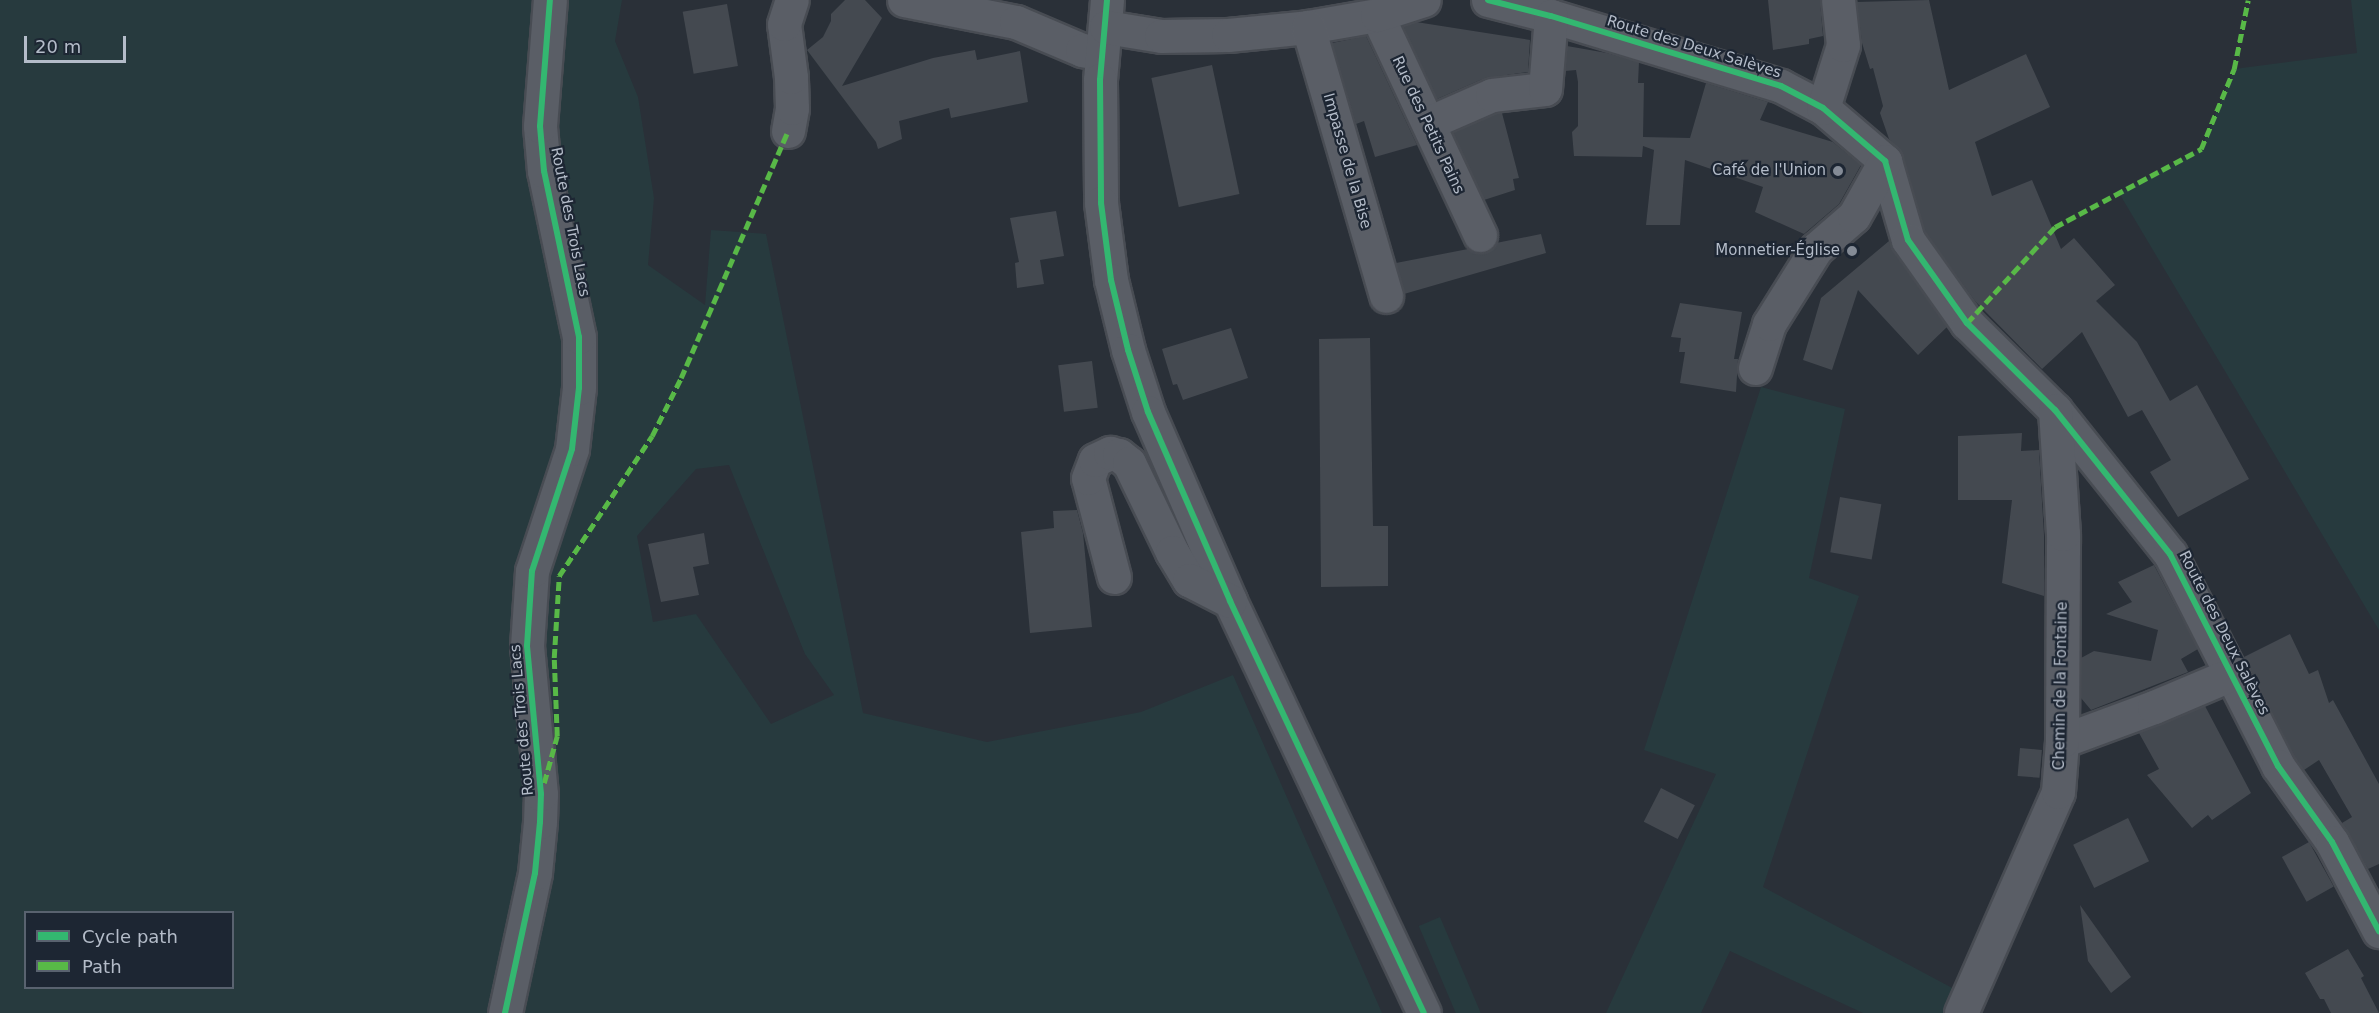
<!DOCTYPE html>
<html>
<head>
<meta charset="utf-8">
<style>
	body { margin:0 }
	#map { position:relative; width:2379px; height:1013px; overflow:hidden; background:#2a3038; font-family:"DejaVu Sans",sans-serif }
	div>[style] { position:absolute }
	[style*='--x'] { left:calc(var(--x)*1px); top:calc(var(--y)*1px); width:calc(var(--w)*1px); rotate:calc(var(--a)*1deg) }
	.green>* { inset:0; background:#273a3e; transform-origin:0 0 }
	.building>* { inset:0; background:#444950; transform-origin:0 0 }
	.roads { filter:drop-shadow(2px 0 #484c53) drop-shadow(-2px 0 #484c53) drop-shadow(0 2px #484c53) drop-shadow(0 -2px #484c53) }
	.minor>* { height:33px; margin:-16.5px; padding:0 16.5px; transform-origin:16.5px; border-radius:16.5px; background:#5a5e66 }
	.quiet>* { height:4.5px; margin-top:-2.25px; transform-origin:0; background:repeating-linear-gradient(90deg,#58b947 0 9px,transparent 0 13.5px) }
	.cycleway>* { height:6px; margin:-3px; padding:0 3px; transform-origin:3px; border-radius:3px; background:#33b770 }
	.dots>* { width:16px; height:16px; translate:-50% -50%; box-sizing:border-box; border:3px solid #1d2633; border-radius:50% }
	span { translate:-50% -50%; white-space:nowrap; text-align:center; line-height:1.15; -webkit-text-stroke:4.5px #1d2633; paint-order:stroke }
	.street-label { font-size:15px; color:#b4bcc9 }
	.poi-label { font-size:15px; color:#b4bcc9 }
	.right { translate:-100% -50%; text-align:right }
	.legend { position:absolute; left:24px; top:911px; width:210px; height:78px; box-sizing:border-box; background:#1d2633; border:2px solid #59626f; margin:0; padding:8px 10px; list-style:none; font-size:18px; color:#b4bcc9 }
	.legend li { display:flex; align-items:center; gap:12px; height:30px }
	.legend b { width:30px; border:2px solid #59626f }
	.scale { position:absolute; left:24px; top:36px; width:102px; height:27px; box-sizing:border-box; border:3px solid #b4bcc9; border-top:0; padding-left:8px; font-size:18px; line-height:21px; white-space:nowrap; color:#b4bcc9; -webkit-text-stroke:4px #1d2633; paint-order:stroke }
</style>
</head>
<body>
<div id="map">
	<div class="green">
		<div style="clip-path:polygon(evenodd,0 0,622px 0,615px 41px,638px 97px,654px 198px,648px 265px,705px 305px,711px 230px,766px 234px,863px 713px,987px 742px,1141px 712px,1233px 675px,1382px 1013px,0 1013px,0 0,729px 465px,805px 654px,834px 695px,771px 724px,696px 614px,653px 622px,637px 536px,696px 469px,729px 465px,0 0,26px 912px,232px 912px,232px 988px,26px 988px,26px 912px)"></div>
		<div style="clip-path:polygon(2351px 0,2379px 0,2379px 630px,2119px 193px,2201px 149px,2234px 69px,2357px 53px)"></div>
		<div style="clip-path:polygon(1761px 387px,1845px 409px,1809px 578px,1859px 596px,1763px 887px,1956px 990px,1946px 1013px,1863px 1013px,1730px 951px,1701px 1013px,1606px 1013px,1716px 774px,1644px 750px)"></div>
		<div style="left:1440px;top:917px;width:104px;height:23px;rotate:67deg"></div>
	</div>
	<div class="building">
		<div style="clip-path:polygon(845px 0,865px 0,882px 18px,842px 86px,933px 58px,975px 50px,977px 60px,1020px 51px,1028px 102px,951px 118px,949px 108px,899px 121px,902px 139px,878px 149px,876px 142px,807px 50px,823px 37px,831px 21px,831px 14px)"></div>
		<div style="clip-path:polygon(1768px 0,1820px 0,1823px 36px,1809px 39px,1809px 44px,1773px 50px)"></div>
		<div style="clip-path:polygon(1929px 0,1949px 90px,2026px 54px,2050px 107px,1975px 142px,1992px 196px,2032px 180px,2061px 249px,2074px 238px,2115px 285px,2096px 301px,2137px 342px,2170px 401px,2197px 385px,2249px 479px,2178px 517px,2150px 472px,2171px 460px,2142px 410px,2128px 417px,2082px 332px,2042px 369px,1975px 301px,1925px 232px,1903px 156px,1889px 139px,1880px 113px,1883px 106px,1873px 68px,1870px 69px,1862px 43px,1857px 2px)"></div>
		<div style="left:727px;top:4px;width:63px;height:45px;rotate:80deg"></div>
		<div style="clip-path:polygon(1416px 22px,1530px 40px,1528px 72px,1485px 78px,1437px 99px,1403px 26px)"></div>
		<div style="clip-path:polygon(1366px 36px,1417px 145px,1375px 157px,1364px 121px,1356px 124px,1332px 43px)"></div>
		<div style="clip-path:polygon(1567px 46px,1607px 53px,1639px 62px,1638px 83px,1644px 83px,1643px 137px,1690px 138px,1706px 83px,1768px 102px,1760px 120px,1833px 142px,1861px 165px,1839px 204px,1804px 234px,1755px 212px,1763px 187px,1685px 160px,1680px 225px,1646px 225px,1654px 150px,1643px 146px,1642px 157px,1574px 156px,1572px 132px,1578px 126px,1578px 82px,1576px 70px,1565px 71px)"></div>
		<div style="left:1212px;top:65px;width:132px;height:62px;rotate:78deg"></div>
		<div style="clip-path:polygon(1497px 113px,1502px 113px,1519px 178px,1513px 179px,1515px 190px,1484px 200px,1453px 133px)"></div>
		<div style="clip-path:polygon(1056px 211px,1064px 256px,1040px 260px,1044px 284px,1017px 288px,1015px 263px,1019px 262px,1010px 218px)"></div>
		<div style="clip-path:polygon(1541px 234px,1546px 253px,1404px 294px,1396px 263px,1468px 249px,1478px 254px,1487px 252px,1496px 243px)"></div>
		<div style="clip-path:polygon(1889px 241px,1893px 251px,1947px 327px,1918px 355px,1858px 290px,1832px 370px,1803px 360px,1821px 298px)"></div>
		<div style="clip-path:polygon(1680px 303px,1742px 312px,1734px 359px,1738px 359px,1736px 392px,1680px 383px,1685px 352px,1679px 352px,1681px 338px,1671px 337px)"></div>
		<div style="clip-path:polygon(1231px 328px,1248px 378px,1183px 400px,1177px 384px,1173px 385px,1162px 349px)"></div>
		<div style="clip-path:polygon(1370px 338px,1373px 526px,1388px 526px,1388px 586px,1321px 587px,1319px 339px)"></div>
		<div style="left:1092px;top:361px;width:47px;height:34px;rotate:83deg"></div>
		<div style="clip-path:polygon(2022px 433px,2021px 451px,2039px 450px,2044px 535px,2044px 596px,2002px 583px,2012px 500px,1958px 500px,1958px 436px)"></div>
		<div style="left:1840px;top:497px;width:42px;height:56px;rotate:10deg"></div>
		<div style="clip-path:polygon(1077px 510px,1083px 533px,1092px 627px,1030px 633px,1021px 532px,1054px 528px,1053px 511px)"></div>
		<div style="clip-path:polygon(704px 533px,709px 564px,693px 567px,699px 595px,661px 602px,648px 544px)"></div>
		<div style="clip-path:polygon(2154px 565px,2198px 649px,2181px 659px,2188px 672px,2091px 710px,2081px 698px,2081px 658px,2094px 651px,2151px 661px,2158px 630px,2106px 614px,2132px 602px,2118px 582px)"></div>
		<div style="clip-path:polygon(2290px 634px,2309px 674px,2318px 670px,2329px 703px,2333px 700px,2379px 784px,2379px 864px,2368px 869px,2342px 823px,2352px 817px,2319px 760px,2304px 770px,2294px 756px,2244px 657px)"></div>
		<div style="clip-path:polygon(2205px 706px,2251px 793px,2212px 820px,2208px 815px,2192px 828px,2147px 775px,2159px 769px,2139px 733px)"></div>
		<div style="left:2020px;top:748px;width:22px;height:28px;rotate:5deg"></div>
		<div style="left:1661px;top:788px;width:38px;height:38px;rotate:27deg"></div>
		<div style="left:2128px;top:818px;width:48px;height:61px;rotate:64deg"></div>
		<div style="left:2309px;top:842px;width:51px;height:31px;rotate:61deg"></div>
		<div style="clip-path:polygon(2080px 905px,2131px 977px,2111px 993px,2088px 961px)"></div>
		<div style="clip-path:polygon(2348px 949px,2364px 976px,2361px 978px,2379px 1013px,2331px 1013px,2324px 999px,2320px 999px,2305px 973px)"></div>
	</div>
	<div class="roads">
		<div class="minor">
			<div style="--x:904;--y:0;--w:114;--a:11.1"></div>
			<div style="--x:1016;--y:22;--w:72;--a:23"></div>
			<div style="--x:1082;--y:50;--w:20;--a:11"></div>
			<div style="--x:1107;--y:0;--w:80;--a:95"></div>
			<div style="--x:1100;--y:80;--w:123;--a:89.5"></div>
			<div style="--x:1101;--y:203;--w:78;--a:82.6"></div>
			<div style="--x:1111;--y:280;--w:72;--a:76.3"></div>
			<div style="--x:1128;--y:350;--w:65;--a:72.1"></div>
			<div style="--x:1148;--y:412;--w:206;--a:66.5"></div>
			<div style="--x:1230;--y:601;--w:455;--a:64.8"></div>
			<div style="--x:1488;--y:0;--w:65;--a:14.3"></div>
			<div style="--x:1551;--y:16;--w:240;--a:16.9"></div>
			<div style="--x:1781;--y:86;--w:47;--a:27.6"></div>
			<div style="--x:1823;--y:108;--w:82;--a:40.5"></div>
			<div style="--x:1885;--y:161;--w:82;--a:73.8"></div>
			<div style="--x:1908;--y:240;--w:102;--a:54.6"></div>
			<div style="--x:1967;--y:323;--w:124;--a:44.7"></div>
			<div style="--x:2055;--y:410;--w:184;--a:51.4"></div>
			<div style="--x:2170;--y:554;--w:238;--a:63"></div>
			<div style="--x:2278;--y:766;--w:93;--a:54.6"></div>
			<div style="--x:2332;--y:842;--w:101;--a:62.2"></div>
			<div style="--x:1377;--y:15;--w:243;--a:64.9"></div>
			<div style="--x:1106;--y:27;--w:56;--a:9.3"></div>
			<div style="--x:1161;--y:36;--w:67;--a:-0.9"></div>
			<div style="--x:1228;--y:35;--w:80;--a:-5.7"></div>
			<div style="--x:1308;--y:27;--w:70;--a:-9.9"></div>
			<div style="--x:1377;--y:15;--w:49;--a:-17.7"></div>
			<div style="--x:1308;--y:27;--w:280;--a:73.8"></div>
			<div style="--x:1823;--y:108;--w:66;--a:-72.4"></div>
			<div style="--x:1843;--y:45;--w:45;--a:-96.3"></div>
			<div style="--x:1428;--y:123;--w:70;--a:-23.6"></div>
			<div style="--x:1492;--y:95;--w:53;--a:-6.5"></div>
			<div style="--x:1545;--y:89;--w:73;--a:-85.3"></div>
			<div style="--x:788;--y:131;--w:23;--a:-80"></div>
			<div style="--x:792;--y:108;--w:31;--a:-92"></div>
			<div style="--x:791;--y:77;--w:53;--a:-97.5"></div>
			<div style="--x:784;--y:24;--w:25;--a:-72"></div>
			<div style="--x:1755;--y:368;--w:46;--a:-72.3"></div>
			<div style="--x:1769;--y:324;--w:89;--a:-57.9"></div>
			<div style="--x:1816;--y:249;--w:50;--a:-41"></div>
			<div style="--x:1854;--y:216;--w:63;--a:-60.6"></div>
			<div style="--x:1114;--y:577;--w:102;--a:-104.7"></div>
			<div style="--x:1088;--y:478;--w:19;--a:-69"></div>
			<div style="--x:1095;--y:460;--w:17;--a:-25"></div>
			<div style="--x:1110;--y:453;--w:9;--a:13"></div>
			<div style="--x:1119;--y:455;--w:13;--a:39"></div>
			<div style="--x:1129;--y:463;--w:99;--a:64.2"></div>
			<div style="--x:1172;--y:552;--w:33;--a:59"></div>
			<div style="--x:1189;--y:580;--w:46;--a:27.1"></div>
			<div style="--x:2062;--y:741;--w:98;--a:-20.3"></div>
			<div style="--x:2154;--y:707;--w:85;--a:-22.9"></div>
			<div style="--x:505;--y:1013;--w:143;--a:-77.9"></div>
			<div style="--x:535;--y:873;--w:51;--a:-84.4"></div>
			<div style="--x:540;--y:822;--w:28;--a:-88"></div>
			<div style="--x:541;--y:794;--w:149;--a:-95.4"></div>
			<div style="--x:527;--y:646;--w:75;--a:-86.2"></div>
			<div style="--x:532;--y:571;--w:128;--a:-71.8"></div>
			<div style="--x:572;--y:449;--w:61;--a:-83.5"></div>
			<div style="--x:579;--y:388;--w:51;--a:-90"></div>
			<div style="--x:579;--y:337;--w:170;--a:-101.9"></div>
			<div style="--x:544;--y:171;--w:45;--a:-95.1"></div>
			<div style="--x:540;--y:126;--w:126;--a:-85.5"></div>
			<div style="--x:1961;--y:1013;--w:241;--a:-66.3"></div>
			<div style="--x:2058;--y:792;--w:51;--a:-85.5"></div>
			<div style="--x:2062;--y:741;--w:207;--a:-89.7"></div>
			<div style="--x:2063;--y:534;--w:124;--a:-93.7"></div>
		</div>
	</div>
	<div class="quiet">
		<div style="--x:1967;--y:323;--w:130;--a:-47.5"></div>
		<div style="--x:2055;--y:227;--w:166;--a:-28.1"></div>
		<div style="--x:2201;--y:149;--w:87;--a:-67.6"></div>
		<div style="--x:2234;--y:69;--w:70;--a:-78.5"></div>
		<div style="--x:544;--y:783;--w:49;--a:-74.5"></div>
		<div style="--x:557;--y:736;--w:78;--a:-92.2"></div>
		<div style="--x:554;--y:658;--w:82;--a:-86.5"></div>
		<div style="--x:559;--y:576;--w:168;--a:-56.4"></div>
		<div style="--x:652;--y:436;--w:65;--a:-63.4"></div>
		<div style="--x:681;--y:378;--w:269;--a:-66.6"></div>
	</div>
	<div class="cycleway">
		<div style="--x:1107;--y:0;--w:80;--a:95"></div>
		<div style="--x:1100;--y:80;--w:123;--a:89.5"></div>
		<div style="--x:1101;--y:203;--w:78;--a:82.6"></div>
		<div style="--x:1111;--y:280;--w:72;--a:76.3"></div>
		<div style="--x:1128;--y:350;--w:65;--a:72.1"></div>
		<div style="--x:1148;--y:412;--w:206;--a:66.5"></div>
		<div style="--x:1230;--y:601;--w:455;--a:64.8"></div>
		<div style="--x:1488;--y:0;--w:65;--a:14.3"></div>
		<div style="--x:1551;--y:16;--w:240;--a:16.9"></div>
		<div style="--x:1781;--y:86;--w:47;--a:27.6"></div>
		<div style="--x:1823;--y:108;--w:82;--a:40.5"></div>
		<div style="--x:1885;--y:161;--w:82;--a:73.8"></div>
		<div style="--x:1908;--y:240;--w:102;--a:54.6"></div>
		<div style="--x:1967;--y:323;--w:124;--a:44.7"></div>
		<div style="--x:2055;--y:410;--w:184;--a:51.4"></div>
		<div style="--x:2170;--y:554;--w:238;--a:63"></div>
		<div style="--x:2278;--y:766;--w:93;--a:54.6"></div>
		<div style="--x:2332;--y:842;--w:101;--a:62.2"></div>
		<div style="--x:505;--y:1013;--w:143;--a:-77.9"></div>
		<div style="--x:535;--y:873;--w:51;--a:-84.4"></div>
		<div style="--x:540;--y:822;--w:28;--a:-88"></div>
		<div style="--x:541;--y:794;--w:149;--a:-95.4"></div>
		<div style="--x:527;--y:646;--w:75;--a:-86.2"></div>
		<div style="--x:532;--y:571;--w:128;--a:-71.8"></div>
		<div style="--x:572;--y:449;--w:61;--a:-83.5"></div>
		<div style="--x:579;--y:388;--w:51;--a:-90"></div>
		<div style="--x:579;--y:337;--w:170;--a:-101.9"></div>
		<div style="--x:544;--y:171;--w:45;--a:-95.1"></div>
		<div style="--x:540;--y:126;--w:126;--a:-85.5"></div>
	</div>
	<div class="dots">
		<div style="left:1838px;top:171px;background:#848b96"></div>
		<div style="left:1852px;top:251px;background:#848b96"></div>
	</div>
	<div class="street-label">
		<span style="left:1694px;top:47px;rotate:17deg">Route des Deux Salèves</span>
		<span style="left:1428px;top:125px;rotate:65deg">Rue des Petits Pains</span>
		<span style="left:1347px;top:161px;rotate:74deg">Impasse de la Bise</span>
		<span style="left:570px;top:222px;rotate:79deg">Route des Trois Lacs</span>
		<span style="left:2224px;top:633px;rotate:63deg">Route des Deux Salèves</span>
		<span style="left:2061px;top:686px;rotate:-89deg">Chemin de la Fontaine</span>
		<span style="left:522px;top:720px;rotate:-95deg">Route des Trois Lacs</span>
	</div>
	<div class="poi-label">
		<span class="right" style="left:1826px;top:171px">Café de l'Union</span>
		<span class="right" style="left:1840px;top:251px">Monnetier-Église</span>
	</div>
	<ul class="legend">
	<li><b style="height:8px;background:#33b770"></b>Cycle path</li>
	<li><b style="height:8px;background:#58b947"></b>Path</li>
	</ul>
	<div class="scale">20 m</div>
</div>
</body>
</html>
